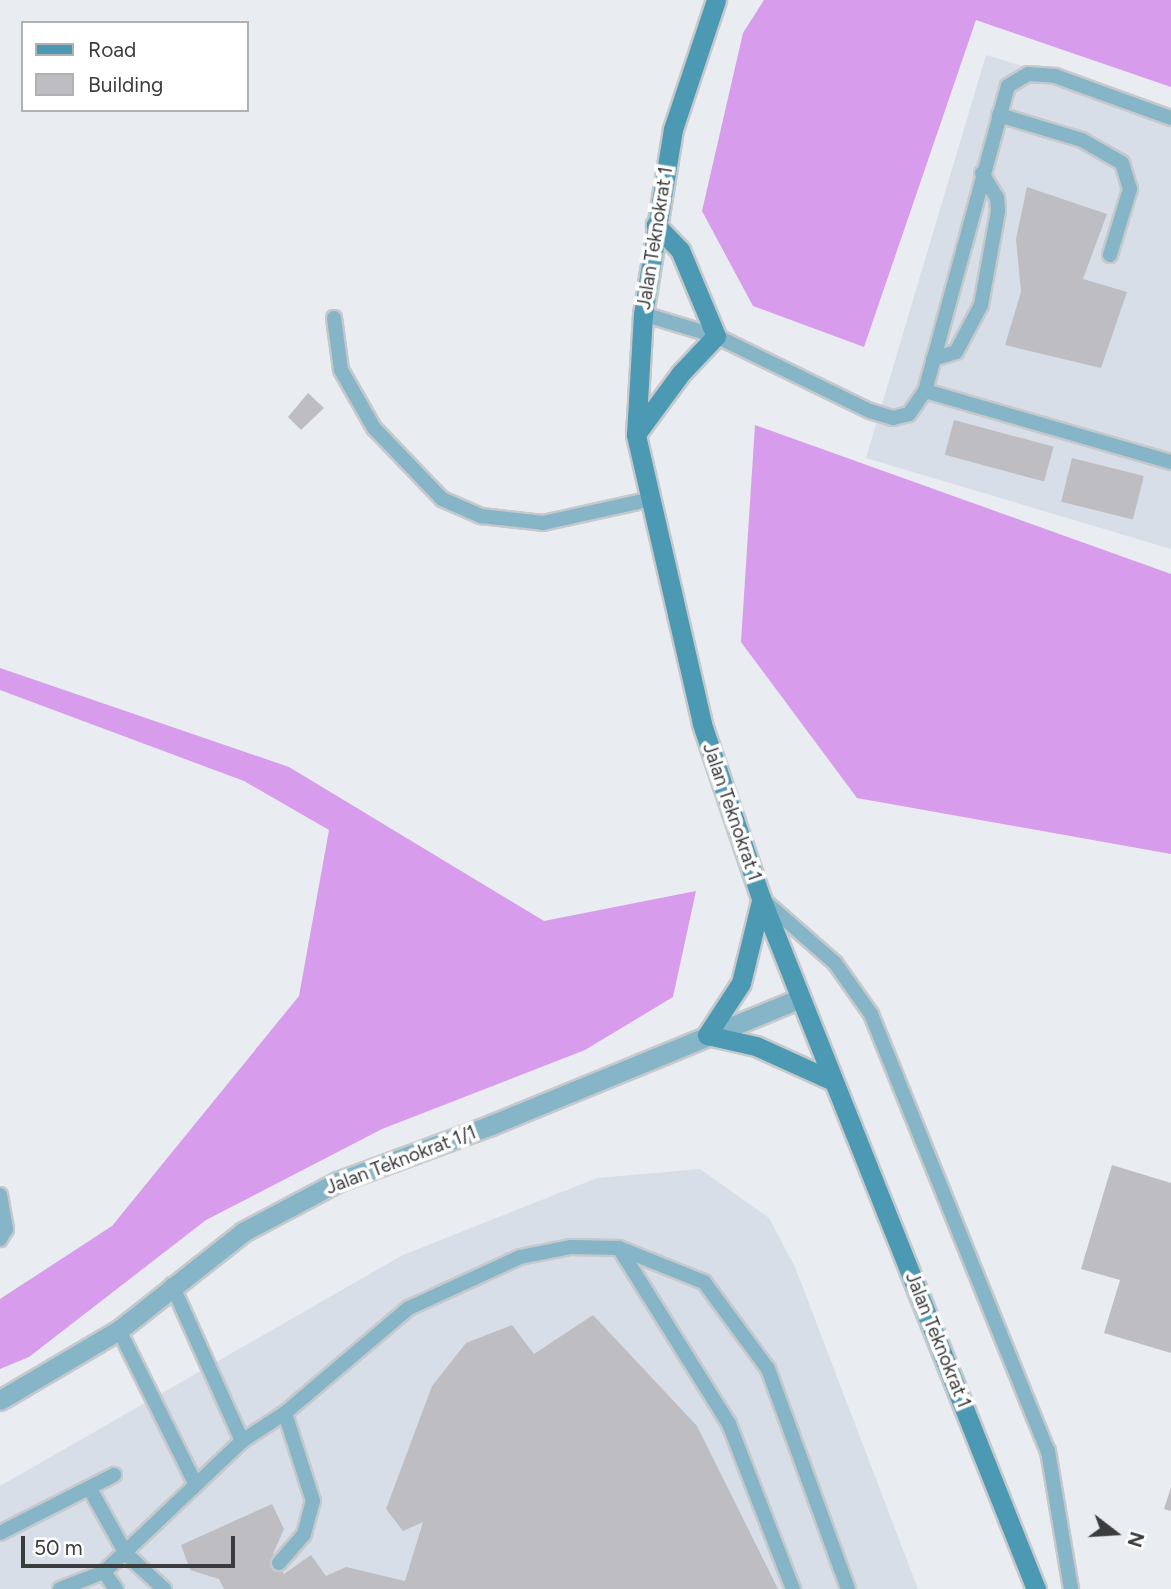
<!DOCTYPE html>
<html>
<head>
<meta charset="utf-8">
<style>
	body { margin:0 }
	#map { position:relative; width:1171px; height:1589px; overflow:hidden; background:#e9ecf0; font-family:Figtree,sans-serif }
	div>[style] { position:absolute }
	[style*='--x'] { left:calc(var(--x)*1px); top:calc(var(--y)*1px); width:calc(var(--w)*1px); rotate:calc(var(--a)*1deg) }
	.built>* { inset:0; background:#d7dee8 }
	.forest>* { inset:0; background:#d79ceb }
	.building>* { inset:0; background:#bebec2; transform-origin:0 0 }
	.roads { filter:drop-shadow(2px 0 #c6c9cc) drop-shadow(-2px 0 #c6c9cc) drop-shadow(0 2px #c6c9cc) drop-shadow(0 -2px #c6c9cc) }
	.service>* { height:14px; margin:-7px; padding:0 7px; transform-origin:7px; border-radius:7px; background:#85b5c6 }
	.minor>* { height:19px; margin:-9.5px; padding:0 9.5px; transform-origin:9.5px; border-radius:9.5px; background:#85b5c6 }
	.secondary>* { height:19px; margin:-9.5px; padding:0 9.5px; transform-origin:9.5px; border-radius:9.5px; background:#4b99b3 }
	span { translate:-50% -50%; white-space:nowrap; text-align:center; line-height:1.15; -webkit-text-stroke:7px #fff; paint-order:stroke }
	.street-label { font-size:19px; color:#3b3c3e }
	.legend { position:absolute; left:21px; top:21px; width:228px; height:91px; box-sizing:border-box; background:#fff; border:2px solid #b1b1b2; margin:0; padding:9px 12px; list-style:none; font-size:21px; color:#3b3c3e }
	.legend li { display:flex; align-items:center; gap:14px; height:35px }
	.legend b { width:35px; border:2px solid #b1b1b2 }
	.north { position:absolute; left:1080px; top:1498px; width:70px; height:70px; -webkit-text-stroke:5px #fff; paint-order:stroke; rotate:107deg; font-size:19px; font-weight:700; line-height:28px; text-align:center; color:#3b3c3e }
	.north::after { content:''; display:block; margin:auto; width:24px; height:32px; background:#3b3c3e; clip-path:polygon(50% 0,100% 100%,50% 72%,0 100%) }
	.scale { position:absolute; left:21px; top:1536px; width:214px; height:32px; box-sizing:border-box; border:4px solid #3b3c3e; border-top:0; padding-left:9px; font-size:21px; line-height:24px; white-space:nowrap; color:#3b3c3e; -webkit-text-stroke:5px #fff; paint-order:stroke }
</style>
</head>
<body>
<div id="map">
	<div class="built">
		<div style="clip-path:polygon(986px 55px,1171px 110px,1171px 549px,866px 458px)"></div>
		<div style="clip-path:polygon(700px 1169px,769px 1218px,795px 1267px,918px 1589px,0 1589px,0 1486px,403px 1255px,597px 1178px)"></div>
	</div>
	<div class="forest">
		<div style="clip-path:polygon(764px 0,1171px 0,1171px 87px,976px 20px,864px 347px,753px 306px,702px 211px,743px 33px)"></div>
		<div style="clip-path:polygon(755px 425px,1171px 574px,1171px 854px,857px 798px,741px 642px)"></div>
		<div style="clip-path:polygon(0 668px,289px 767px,544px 921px,696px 891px,673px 997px,585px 1050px,382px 1129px,206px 1220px,29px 1357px,0 1369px,0 1299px,112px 1226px,299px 996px,329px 830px,244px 781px,0 690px)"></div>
	</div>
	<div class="building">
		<div style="clip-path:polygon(1027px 187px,1107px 214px,1083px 279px,1127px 292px,1101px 368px,1005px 345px,1021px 292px,1016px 239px)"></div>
		<div style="clip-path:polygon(308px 393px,324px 408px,301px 430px,288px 417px)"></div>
		<div style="left:954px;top:420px;width:103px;height:36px;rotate:15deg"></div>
		<div style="left:1072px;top:458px;width:74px;height:45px;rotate:14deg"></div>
		<div style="clip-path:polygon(1112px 1165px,1171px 1183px,1171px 1353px,1104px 1333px,1120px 1280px,1081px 1269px)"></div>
		<div style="clip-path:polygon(593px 1315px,697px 1426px,778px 1589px,224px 1589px,219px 1579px,190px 1570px,181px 1545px,272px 1504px,284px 1529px,273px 1554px,284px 1574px,311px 1555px,326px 1576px,346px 1567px,405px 1581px,423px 1522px,403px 1531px,386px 1509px,432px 1386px,466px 1343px,512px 1325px,534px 1354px)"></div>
		<div style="clip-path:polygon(1171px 1487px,1171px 1511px,1164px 1509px)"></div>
	</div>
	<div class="roads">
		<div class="service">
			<div style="--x:999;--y:115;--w:87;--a:16.8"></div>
			<div style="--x:1082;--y:140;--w:46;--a:29.9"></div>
			<div style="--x:1122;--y:163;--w:27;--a:73"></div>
			<div style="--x:1130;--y:189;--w:69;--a:106.9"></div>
			<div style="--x:643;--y:314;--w:76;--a:16.8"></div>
			<div style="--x:716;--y:336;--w:171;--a:26"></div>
			<div style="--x:870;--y:411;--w:24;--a:17"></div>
			<div style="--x:893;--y:418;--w:16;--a:-14"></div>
			<div style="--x:909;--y:414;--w:28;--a:-55"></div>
			<div style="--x:925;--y:391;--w:316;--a:-74.8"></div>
			<div style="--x:1008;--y:86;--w:23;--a:-31"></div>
			<div style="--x:1028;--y:74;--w:27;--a:4"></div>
			<div style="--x:1055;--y:76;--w:123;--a:19.9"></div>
			<div style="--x:334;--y:318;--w:52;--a:82.3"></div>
			<div style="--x:341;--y:370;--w:67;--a:60.4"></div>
			<div style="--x:374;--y:428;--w:98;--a:46.2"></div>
			<div style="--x:442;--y:499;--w:43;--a:23.6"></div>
			<div style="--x:481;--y:516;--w:62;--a:6.4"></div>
			<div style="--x:543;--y:523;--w:112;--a:-12.4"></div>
			<div style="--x:933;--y:359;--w:24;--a:-17"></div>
			<div style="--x:956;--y:352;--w:53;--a:-62"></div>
			<div style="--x:981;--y:305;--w:96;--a:-79.7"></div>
			<div style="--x:998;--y:211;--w:13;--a:-94"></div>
			<div style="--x:997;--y:198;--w:29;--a:-121"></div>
			<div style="--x:925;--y:391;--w:256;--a:16.1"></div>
			<div style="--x:762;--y:899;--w:97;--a:41.2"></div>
			<div style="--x:835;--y:963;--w:62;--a:54.8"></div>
			<div style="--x:871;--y:1014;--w:471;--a:68"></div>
			<div style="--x:1048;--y:1451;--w:140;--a:80.5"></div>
			<div style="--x:0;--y:1195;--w:35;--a:80"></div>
			<div style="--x:6;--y:1229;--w:12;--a:121"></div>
			<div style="--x:619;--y:1248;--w:208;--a:58"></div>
			<div style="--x:729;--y:1424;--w:177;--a:68.8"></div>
			<div style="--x:172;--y:1285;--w:171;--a:65.8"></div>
			<div style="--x:119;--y:1330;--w:171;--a:63.6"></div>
			<div style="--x:90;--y:1489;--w:74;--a:61"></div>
			<div style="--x:126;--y:1554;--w:52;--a:42.6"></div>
			<div style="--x:0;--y:1533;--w:128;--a:-27"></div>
			<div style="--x:279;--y:1563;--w:38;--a:-49"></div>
			<div style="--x:304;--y:1534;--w:34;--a:-75"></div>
			<div style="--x:313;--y:1501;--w:92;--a:-107.7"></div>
			<div style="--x:104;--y:1572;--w:21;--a:55"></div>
			<div style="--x:60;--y:1589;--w:47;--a:-21.1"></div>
			<div style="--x:104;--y:1572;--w:190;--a:-43.5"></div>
			<div style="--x:242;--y:1441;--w:51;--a:-33.1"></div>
			<div style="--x:285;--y:1413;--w:162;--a:-40.3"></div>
			<div style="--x:409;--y:1308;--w:122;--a:-24.7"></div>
			<div style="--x:520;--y:1257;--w:52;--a:-11.1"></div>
			<div style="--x:571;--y:1247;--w:48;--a:1.2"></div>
			<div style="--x:619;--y:1248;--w:92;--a:21.8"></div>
			<div style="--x:704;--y:1282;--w:108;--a:53.7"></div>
			<div style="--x:768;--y:1369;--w:234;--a:70"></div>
		</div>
		<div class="minor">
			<div style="--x:0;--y:1400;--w:138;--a:-30.5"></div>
			<div style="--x:119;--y:1330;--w:158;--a:-38.3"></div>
			<div style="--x:243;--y:1232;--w:106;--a:-28"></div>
			<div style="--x:337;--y:1182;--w:164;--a:-20.3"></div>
			<div style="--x:491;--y:1125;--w:332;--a:-22.3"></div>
		</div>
		<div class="secondary">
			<div style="--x:716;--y:0;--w:136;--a:108.4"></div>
			<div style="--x:673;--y:129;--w:187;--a:99.2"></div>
			<div style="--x:643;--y:314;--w:121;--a:93.3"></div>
			<div style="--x:636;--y:435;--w:296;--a:77.1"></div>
			<div style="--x:702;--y:724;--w:184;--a:71.3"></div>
			<div style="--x:761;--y:898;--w:744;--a:68.3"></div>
			<div style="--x:636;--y:434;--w:76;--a:-53.6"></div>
			<div style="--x:681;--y:373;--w:51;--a:-46.6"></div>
			<div style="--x:716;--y:336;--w:93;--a:-112.7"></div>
			<div style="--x:680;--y:250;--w:35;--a:-134"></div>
			<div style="--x:761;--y:901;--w:84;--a:103.7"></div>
			<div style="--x:741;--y:983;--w:62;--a:123.2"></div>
			<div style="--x:707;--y:1035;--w:50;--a:12.7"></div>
			<div style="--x:756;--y:1046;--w:82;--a:24.4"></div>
		</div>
	</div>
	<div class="street-label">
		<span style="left:655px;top:238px;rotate:-81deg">Jalan Teknokrat 1</span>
		<span style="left:732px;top:812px;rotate:71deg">Jalan Teknokrat 1</span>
		<span style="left:401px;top:1160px;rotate:-21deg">Jalan Teknokrat 1/1</span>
		<span style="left:938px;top:1340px;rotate:68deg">Jalan Teknokrat 1</span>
	</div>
	<ul class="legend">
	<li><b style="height:9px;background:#4b99b3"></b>Road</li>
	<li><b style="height:19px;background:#bebec2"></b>Building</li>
	</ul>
	<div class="north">N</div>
	<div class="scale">50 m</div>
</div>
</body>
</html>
